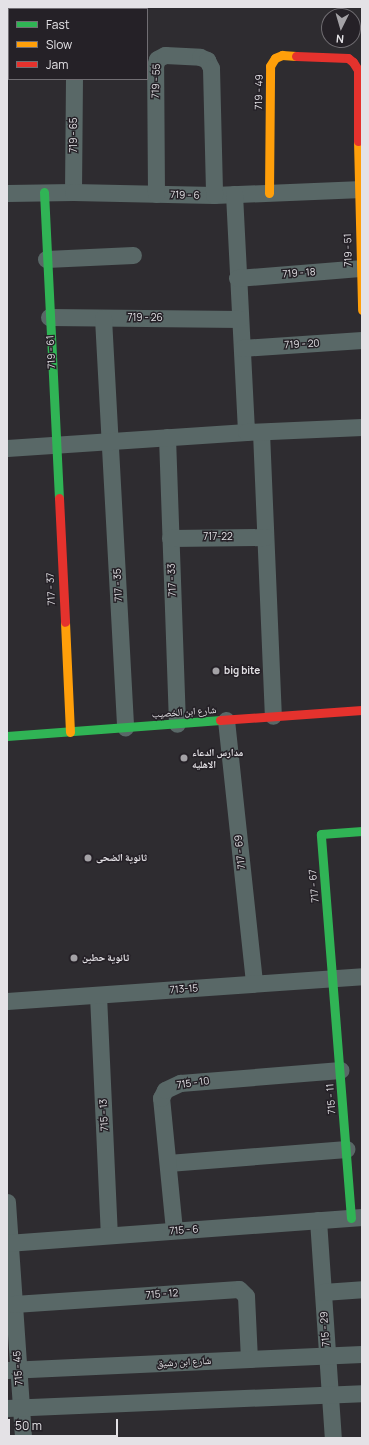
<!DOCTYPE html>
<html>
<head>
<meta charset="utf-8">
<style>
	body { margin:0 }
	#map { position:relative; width:369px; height:1445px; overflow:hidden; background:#2e2c30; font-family:Manrope,"Noto Naskh Arabic",sans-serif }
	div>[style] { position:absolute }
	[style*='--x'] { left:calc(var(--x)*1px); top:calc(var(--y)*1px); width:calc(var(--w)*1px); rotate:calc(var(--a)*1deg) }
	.street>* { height:17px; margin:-8.5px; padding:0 8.5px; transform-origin:8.5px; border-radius:8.5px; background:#596867 }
	.fast>* { height:9px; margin:-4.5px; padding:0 4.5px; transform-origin:4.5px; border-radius:4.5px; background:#30b455 }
	.slow>* { height:9px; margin:-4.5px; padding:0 4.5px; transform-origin:4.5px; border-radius:4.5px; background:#ff9f0a }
	.jam>* { height:9px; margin:-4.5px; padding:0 4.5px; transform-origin:4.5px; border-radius:4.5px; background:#e5322d }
	.dots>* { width:11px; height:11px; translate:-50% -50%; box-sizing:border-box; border:2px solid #252127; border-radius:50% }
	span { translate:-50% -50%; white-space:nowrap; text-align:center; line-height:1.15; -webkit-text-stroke:3px #252127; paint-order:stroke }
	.street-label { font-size:10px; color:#e4e2e6 }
	.poi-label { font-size:10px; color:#e4e2e6; font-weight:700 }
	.left { translate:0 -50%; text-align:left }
	.frame { position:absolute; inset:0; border:8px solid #e4e2e6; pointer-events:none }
	.legend { position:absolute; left:8px; top:8px; width:140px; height:72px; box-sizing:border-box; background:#252127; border:1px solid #716e73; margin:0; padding:5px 7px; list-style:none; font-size:12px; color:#e4e2e6 }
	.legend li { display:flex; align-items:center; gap:8px; height:20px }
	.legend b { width:20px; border:1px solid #716e73 }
	.north { position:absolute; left:321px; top:8px; width:40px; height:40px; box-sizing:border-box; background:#252127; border:1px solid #716e73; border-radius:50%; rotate:185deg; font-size:11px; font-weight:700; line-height:16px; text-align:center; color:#e4e2e6 }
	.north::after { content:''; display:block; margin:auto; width:14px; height:18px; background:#a4a2a6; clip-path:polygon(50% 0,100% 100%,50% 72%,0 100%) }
	.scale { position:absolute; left:8px; top:1419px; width:110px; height:18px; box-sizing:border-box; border:2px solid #e4e2e6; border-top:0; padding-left:5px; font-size:12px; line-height:14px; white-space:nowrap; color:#e4e2e6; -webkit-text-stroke:3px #252127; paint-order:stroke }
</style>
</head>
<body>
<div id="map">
	<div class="street">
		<div style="--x:8;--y:7;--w:21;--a:87"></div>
		<div style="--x:74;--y:7;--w:2;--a:90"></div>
		<div style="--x:73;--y:192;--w:113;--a:-89.5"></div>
		<div style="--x:7;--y:193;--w:66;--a:-0.9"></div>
		<div style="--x:73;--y:192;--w:141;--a:1.2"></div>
		<div style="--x:214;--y:195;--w:148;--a:-2.3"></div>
		<div style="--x:156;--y:194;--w:128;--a:-90.4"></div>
		<div style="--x:155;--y:66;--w:7;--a:-74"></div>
		<div style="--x:157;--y:59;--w:9;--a:-27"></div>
		<div style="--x:165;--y:55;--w:35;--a:3"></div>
		<div style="--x:200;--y:57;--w:8;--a:23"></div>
		<div style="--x:207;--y:60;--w:9;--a:63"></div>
		<div style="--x:211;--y:68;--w:127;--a:88.6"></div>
		<div style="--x:234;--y:194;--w:238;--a:87.1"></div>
		<div style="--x:46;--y:259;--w:87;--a:-2.6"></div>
		<div style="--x:237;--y:278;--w:123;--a:-4.6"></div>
		<div style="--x:49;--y:317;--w:191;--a:0.6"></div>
		<div style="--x:103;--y:318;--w:410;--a:86.9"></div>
		<div style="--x:242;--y:348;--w:120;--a:-3.8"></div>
		<div style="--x:261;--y:432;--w:284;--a:87.6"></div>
		<div style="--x:167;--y:437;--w:287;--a:88"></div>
		<div style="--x:7;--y:448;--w:240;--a:-3.8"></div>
		<div style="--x:246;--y:432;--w:116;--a:-2.5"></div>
		<div style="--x:170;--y:538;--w:95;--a:-0.6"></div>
		<div style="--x:226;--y:720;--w:265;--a:83.9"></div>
		<div style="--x:98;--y:995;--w:240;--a:87.4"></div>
		<div style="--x:7;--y:1001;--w:356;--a:-4"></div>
		<div style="--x:168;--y:1163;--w:179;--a:-4.5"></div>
		<div style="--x:7;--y:1202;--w:237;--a:86.1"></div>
		<div style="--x:318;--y:1220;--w:219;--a:86.1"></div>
		<div style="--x:174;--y:1230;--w:133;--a:-95.6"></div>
		<div style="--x:161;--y:1098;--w:9;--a:-63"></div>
		<div style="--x:165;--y:1090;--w:17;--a:-25"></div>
		<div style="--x:180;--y:1083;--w:161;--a:-4.6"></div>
		<div style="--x:7;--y:1243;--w:356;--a:-4.2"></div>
		<div style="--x:323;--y:1292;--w:39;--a:-4"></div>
		<div style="--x:14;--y:1304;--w:225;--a:-3.8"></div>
		<div style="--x:239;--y:1289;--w:10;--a:45"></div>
		<div style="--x:246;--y:1296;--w:63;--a:87.3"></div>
		<div style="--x:7;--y:1370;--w:355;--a:-2.6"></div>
		<div style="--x:7;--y:1408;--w:355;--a:-2.4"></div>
	</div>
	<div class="fast">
		<div style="--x:44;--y:192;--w:306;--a:87.2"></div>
		<div style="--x:7;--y:736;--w:214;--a:-4.3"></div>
		<div style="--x:351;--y:1218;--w:385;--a:-94.5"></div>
		<div style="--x:321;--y:834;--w:41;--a:-4.2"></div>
	</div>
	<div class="slow">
		<div style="--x:358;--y:141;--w:169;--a:88.6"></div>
		<div style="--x:269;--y:193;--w:127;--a:-89.5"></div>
		<div style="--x:270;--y:66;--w:9;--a:-58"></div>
		<div style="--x:275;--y:58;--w:8;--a:-23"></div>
		<div style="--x:282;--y:55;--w:14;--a:4"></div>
		<div style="--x:65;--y:622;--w:110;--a:87.4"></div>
	</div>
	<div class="jam">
		<div style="--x:296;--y:56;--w:52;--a:2.2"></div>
		<div style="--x:348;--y:58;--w:6;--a:39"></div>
		<div style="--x:353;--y:62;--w:9;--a:58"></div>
		<div style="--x:358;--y:70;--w:71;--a:90"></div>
		<div style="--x:59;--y:498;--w:124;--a:87.2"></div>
		<div style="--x:220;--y:720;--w:142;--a:-4"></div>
	</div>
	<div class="dots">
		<div style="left:216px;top:671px;background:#a4a2a6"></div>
		<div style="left:184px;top:758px;background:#a4a2a6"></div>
		<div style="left:88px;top:858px;background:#a4a2a6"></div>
		<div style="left:74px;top:958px;background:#a4a2a6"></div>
	</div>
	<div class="street-label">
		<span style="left:156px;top:81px;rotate:-88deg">719 - 55</span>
		<span style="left:259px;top:92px;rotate:-89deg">719 - 49</span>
		<span style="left:74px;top:135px;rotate:-90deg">719 - 65</span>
		<span style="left:185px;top:195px;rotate:1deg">719 - 6</span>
		<span style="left:348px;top:250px;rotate:-91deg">719 - 51</span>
		<span style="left:299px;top:273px;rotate:-4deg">719 - 18</span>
		<span style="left:145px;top:318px">719 - 26</span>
		<span style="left:302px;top:344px;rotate:-3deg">719 - 20</span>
		<span style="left:51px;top:352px;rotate:-93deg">719 - 61</span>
		<span style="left:218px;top:537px">717-22</span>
		<span style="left:172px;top:580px;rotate:-92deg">717 - 33</span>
		<span style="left:118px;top:585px;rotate:-93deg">717 - 35</span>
		<span style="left:51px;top:589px;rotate:-93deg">717 - 37</span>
		<span style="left:184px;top:712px;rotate:-4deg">شارع ابن الخصيب</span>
		<span style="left:240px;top:852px;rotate:-96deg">717 - 69</span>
		<span style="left:314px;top:886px;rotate:-95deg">717 - 67</span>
		<span style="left:184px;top:989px;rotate:-4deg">713-15</span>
		<span style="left:193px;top:1083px;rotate:-8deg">715 - 10</span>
		<span style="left:331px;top:1099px;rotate:-94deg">715 - 11</span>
		<span style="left:104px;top:1115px;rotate:-93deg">715 - 13</span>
		<span style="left:184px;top:1230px;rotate:-4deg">715 - 6</span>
		<span style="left:162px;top:1294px;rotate:-4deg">715 - 12</span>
		<span style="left:325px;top:1329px;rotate:-94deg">715 - 29</span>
		<span style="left:184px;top:1362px;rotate:-3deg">شارع ابن رشيق</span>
		<span style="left:18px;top:1368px;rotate:-94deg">715 - 45</span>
	</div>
	<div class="poi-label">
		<span class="left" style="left:224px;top:671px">big bite</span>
		<span class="left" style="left:192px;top:758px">مدارس الدعاء<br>الاهليه</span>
		<span class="left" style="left:96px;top:858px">ثانوية الضحى</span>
		<span class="left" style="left:82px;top:958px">ثانوية حطين</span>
	</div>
	<div class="frame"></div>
	<ul class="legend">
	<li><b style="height:5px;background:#30b455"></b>Fast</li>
	<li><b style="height:5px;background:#ff9f0a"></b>Slow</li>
	<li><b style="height:5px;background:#e5322d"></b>Jam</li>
	</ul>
	<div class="north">N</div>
	<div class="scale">50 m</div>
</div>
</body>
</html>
